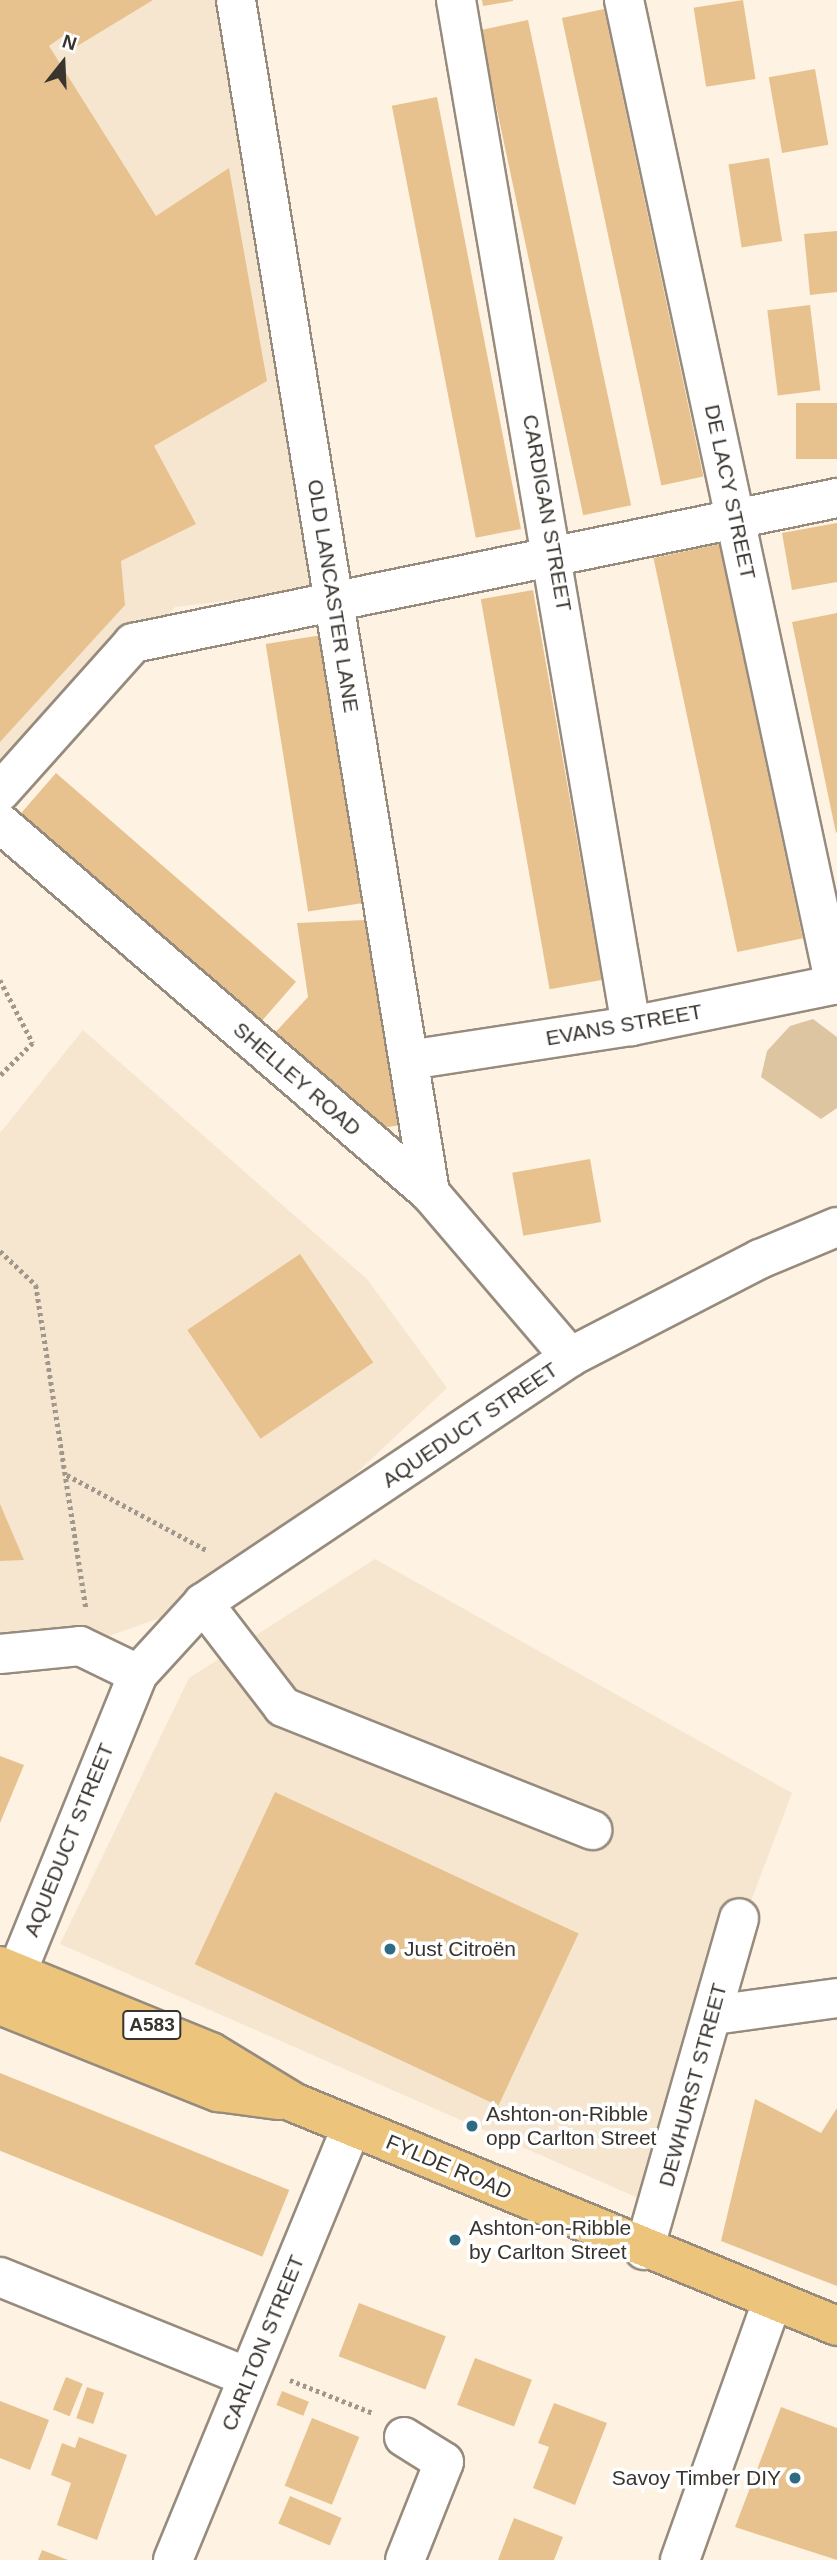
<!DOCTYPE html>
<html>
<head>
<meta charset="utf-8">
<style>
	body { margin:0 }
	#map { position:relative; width:837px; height:2560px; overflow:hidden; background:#fef2e2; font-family:Arial,sans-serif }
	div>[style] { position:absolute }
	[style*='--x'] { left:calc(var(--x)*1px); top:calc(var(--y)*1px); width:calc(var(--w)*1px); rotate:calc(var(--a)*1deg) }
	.built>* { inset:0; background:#f6e6d0 }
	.green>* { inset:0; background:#dec5a1 }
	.building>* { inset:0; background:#e7c28f; transform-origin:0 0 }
	.path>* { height:4.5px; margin-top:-2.25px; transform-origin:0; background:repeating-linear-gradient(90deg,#a0988c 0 3.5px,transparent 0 7px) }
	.roads { filter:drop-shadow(2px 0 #968b7d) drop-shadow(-2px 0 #968b7d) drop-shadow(0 2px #968b7d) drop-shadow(0 -2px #968b7d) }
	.minor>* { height:38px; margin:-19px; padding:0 19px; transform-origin:19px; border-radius:19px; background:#fff }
	.major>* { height:38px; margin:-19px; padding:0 19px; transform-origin:19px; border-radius:19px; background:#ecc47b }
	.dots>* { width:19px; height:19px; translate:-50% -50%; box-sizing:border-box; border:4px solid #fff; border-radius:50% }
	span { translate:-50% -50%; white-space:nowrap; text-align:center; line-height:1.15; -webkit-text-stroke:7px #fff; paint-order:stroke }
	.shield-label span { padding:2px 5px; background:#fff; border:2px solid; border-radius:5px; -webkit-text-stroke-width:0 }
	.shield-label { font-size:19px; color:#39342e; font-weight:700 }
	.street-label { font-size:21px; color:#39342e }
	.poi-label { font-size:21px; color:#39342e }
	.left { translate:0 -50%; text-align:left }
	.right { translate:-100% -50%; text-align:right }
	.north { position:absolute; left:28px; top:28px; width:70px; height:70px; -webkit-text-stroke:5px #fff; paint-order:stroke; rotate:18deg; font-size:19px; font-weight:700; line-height:28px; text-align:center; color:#39342e }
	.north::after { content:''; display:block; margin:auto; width:24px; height:32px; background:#39342e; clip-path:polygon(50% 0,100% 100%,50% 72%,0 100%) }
</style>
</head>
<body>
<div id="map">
	<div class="built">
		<div style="clip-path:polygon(0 0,219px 0,314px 557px,309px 591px,175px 607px,0 797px)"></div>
		<div style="clip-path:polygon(83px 1030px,367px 1279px,447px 1388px,250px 1573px,203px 1603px,80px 1646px,0 1654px,0 1133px)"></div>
		<div style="clip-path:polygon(375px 1559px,792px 1793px,638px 2198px,60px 1944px,189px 1678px)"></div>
	</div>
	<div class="green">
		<div style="clip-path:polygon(813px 1019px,837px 1037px,837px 1108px,821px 1119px,761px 1077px,767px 1051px,790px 1026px)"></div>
	</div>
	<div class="building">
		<div style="clip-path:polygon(0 0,153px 0,74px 48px,63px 36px,49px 46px,156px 216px,229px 168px,267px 381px,154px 446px,196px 524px,121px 561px,125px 605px,0 742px)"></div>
		<div style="clip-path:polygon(482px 0,513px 0,513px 1px,483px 6px)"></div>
		<div style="left:743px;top:0;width:80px;height:50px;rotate:81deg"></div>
		<div style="left:604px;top:9px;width:478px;height:43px;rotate:78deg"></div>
		<div style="left:528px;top:20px;width:496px;height:49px;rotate:78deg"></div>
		<div style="left:815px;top:69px;width:77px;height:47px;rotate:80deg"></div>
		<div style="left:437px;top:97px;width:440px;height:46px;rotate:79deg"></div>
		<div style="left:769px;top:158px;width:84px;height:41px;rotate:81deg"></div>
		<div style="clip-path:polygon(837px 231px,837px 292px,810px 295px,804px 234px)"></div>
		<div style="left:810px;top:305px;width:86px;height:43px;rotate:83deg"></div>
		<div style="left:837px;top:403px;width:56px;height:41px;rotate:90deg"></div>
		<div style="clip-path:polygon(837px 523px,837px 582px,792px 590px,782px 533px)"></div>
		<div style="left:719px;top:544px;width:403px;height:67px;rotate:78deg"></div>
		<div style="left:533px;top:590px;width:396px;height:53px;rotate:80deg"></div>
		<div style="clip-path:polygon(837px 613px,837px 832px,836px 833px,792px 622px)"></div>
		<div style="left:322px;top:635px;width:271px;height:57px;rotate:81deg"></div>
		<div style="left:56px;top:773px;width:318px;height:55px;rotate:41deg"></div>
		<div style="clip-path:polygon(366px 920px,402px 1125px,380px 1128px,271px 1037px,308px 997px,297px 923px)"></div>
		<div style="left:590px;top:1159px;width:64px;height:79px;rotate:80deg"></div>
		<div style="left:300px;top:1254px;width:131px;height:136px;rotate:56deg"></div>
		<div style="clip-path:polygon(0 1504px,24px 1560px,0 1561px)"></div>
		<div style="clip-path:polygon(0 1756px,24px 1765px,0 1823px)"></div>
		<div style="left:275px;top:1792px;width:335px;height:190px;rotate:25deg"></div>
		<div style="left:0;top:2073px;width:312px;height:72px;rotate:22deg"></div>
		<div style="clip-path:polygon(755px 2099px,821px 2133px,837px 2108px,837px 2286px,721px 2241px)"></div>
		<div style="left:359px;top:2303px;width:93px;height:57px;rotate:21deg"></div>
		<div style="left:475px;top:2358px;width:61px;height:50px;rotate:21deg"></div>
		<div style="left:66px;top:2377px;width:18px;height:35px;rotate:22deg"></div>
		<div style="left:87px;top:2387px;width:18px;height:33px;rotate:19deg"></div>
		<div style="left:282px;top:2391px;width:29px;height:15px;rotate:22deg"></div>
		<div style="clip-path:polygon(0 2401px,49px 2420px,30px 2470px,0 2458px)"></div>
		<div style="clip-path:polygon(554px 2403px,607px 2423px,575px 2505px,533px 2488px,549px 2447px,538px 2443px)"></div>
		<div style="clip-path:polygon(781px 2407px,837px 2428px,837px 2560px,735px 2527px)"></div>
		<div style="left:312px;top:2418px;width:51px;height:73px;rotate:22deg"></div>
		<div style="clip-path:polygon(79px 2437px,127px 2455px,97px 2540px,57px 2525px,71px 2483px,51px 2475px,62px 2443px,75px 2448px)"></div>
		<div style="left:290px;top:2496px;width:56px;height:30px;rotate:23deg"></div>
		<div style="clip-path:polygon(514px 2518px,563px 2537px,554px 2560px,498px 2560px)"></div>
		<div style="clip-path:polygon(42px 2550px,68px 2560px,38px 2560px)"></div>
	</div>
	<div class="path">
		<div style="--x:0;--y:980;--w:71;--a:62.4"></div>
		<div style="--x:33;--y:1043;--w:47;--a:135"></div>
		<div style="--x:0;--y:1251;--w:50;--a:43.4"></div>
		<div style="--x:36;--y:1285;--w:326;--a:81.2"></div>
		<div style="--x:67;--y:1475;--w:160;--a:28.3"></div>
		<div style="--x:290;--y:2380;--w:89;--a:21.7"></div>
	</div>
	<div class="roads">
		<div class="minor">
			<div style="--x:236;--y:0;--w:1209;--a:80.76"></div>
			<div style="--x:456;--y:0;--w:1041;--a:80.32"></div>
			<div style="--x:624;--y:0;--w:1007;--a:77.91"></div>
			<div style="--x:0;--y:792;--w:200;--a:-48.2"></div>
			<div style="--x:133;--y:643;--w:719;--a:-11.64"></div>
			<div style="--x:0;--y:823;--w:567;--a:40.71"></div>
			<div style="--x:430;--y:1193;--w:216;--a:49.5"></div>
			<div style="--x:409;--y:1060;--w:225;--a:-8.7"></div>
			<div style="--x:631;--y:1026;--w:210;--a:-11.5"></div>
			<div style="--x:203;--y:1603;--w:131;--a:52.4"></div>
			<div style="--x:283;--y:1707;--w:333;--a:21.7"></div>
			<div style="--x:0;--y:1654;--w:80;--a:-5.7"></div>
			<div style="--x:80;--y:1646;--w:64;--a:25.8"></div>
			<div style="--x:4;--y:2004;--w:356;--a:-67.9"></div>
			<div style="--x:138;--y:1674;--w:96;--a:-47.5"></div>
			<div style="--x:203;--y:1603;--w:442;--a:-33.8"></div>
			<div style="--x:570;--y:1357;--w:214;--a:-27.3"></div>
			<div style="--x:760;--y:1259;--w:83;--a:-22.6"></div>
			<div style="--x:713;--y:2015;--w:125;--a:-7.8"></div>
			<div style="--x:644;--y:2250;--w:345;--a:-74"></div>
			<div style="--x:0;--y:2277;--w:267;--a:22"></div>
			<div style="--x:404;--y:2437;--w:47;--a:32"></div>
			<div style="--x:444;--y:2462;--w:105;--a:111.7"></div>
			<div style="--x:173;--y:2560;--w:469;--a:-67.6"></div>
			<div style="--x:680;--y:2560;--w:275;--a:-70.4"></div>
		</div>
		<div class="major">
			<div style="--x:0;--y:1966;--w:228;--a:22.2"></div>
			<div style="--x:211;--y:2052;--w:98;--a:31.3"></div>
			<div style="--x:295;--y:2103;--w:586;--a:22.36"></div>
			<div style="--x:0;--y:2005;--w:235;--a:21.8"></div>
			<div style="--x:218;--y:2092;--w:62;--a:7.5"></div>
		</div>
	</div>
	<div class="dots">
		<div style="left:390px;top:1949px;background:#2f6c83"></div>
		<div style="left:472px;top:2126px;background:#2f6c83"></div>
		<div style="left:455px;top:2240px;background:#2f6c83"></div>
		<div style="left:795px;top:2478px;background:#2f6c83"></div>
	</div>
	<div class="shield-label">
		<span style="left:152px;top:2025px">A583</span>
	</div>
	<div class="street-label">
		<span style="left:730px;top:492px;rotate:78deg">DE LACY STREET</span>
		<span style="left:547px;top:513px;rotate:80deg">CARDIGAN STREET</span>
		<span style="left:333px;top:596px;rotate:81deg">OLD LANCASTER LANE</span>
		<span style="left:624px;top:1025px;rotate:-10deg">EVANS STREET</span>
		<span style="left:297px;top:1079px;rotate:41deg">SHELLEY ROAD</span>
		<span style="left:470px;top:1425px;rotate:-34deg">AQUEDUCT STREET</span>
		<span style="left:69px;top:1840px;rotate:-68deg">AQUEDUCT STREET</span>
		<span style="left:693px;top:2085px;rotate:-75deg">DEWHURST STREET</span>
		<span style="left:449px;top:2167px;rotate:23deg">FYLDE ROAD</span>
		<span style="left:263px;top:2343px;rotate:-68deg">CARLTON STREET</span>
	</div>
	<div class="poi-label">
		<span class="left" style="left:404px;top:1949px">Just Citroën</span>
		<span class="left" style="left:486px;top:2126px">Ashton-on-Ribble<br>opp Carlton Street</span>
		<span class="left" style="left:469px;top:2240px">Ashton-on-Ribble<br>by Carlton Street</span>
		<span class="right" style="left:781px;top:2478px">Savoy Timber DIY</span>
	</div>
	<div class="north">N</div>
</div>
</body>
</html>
